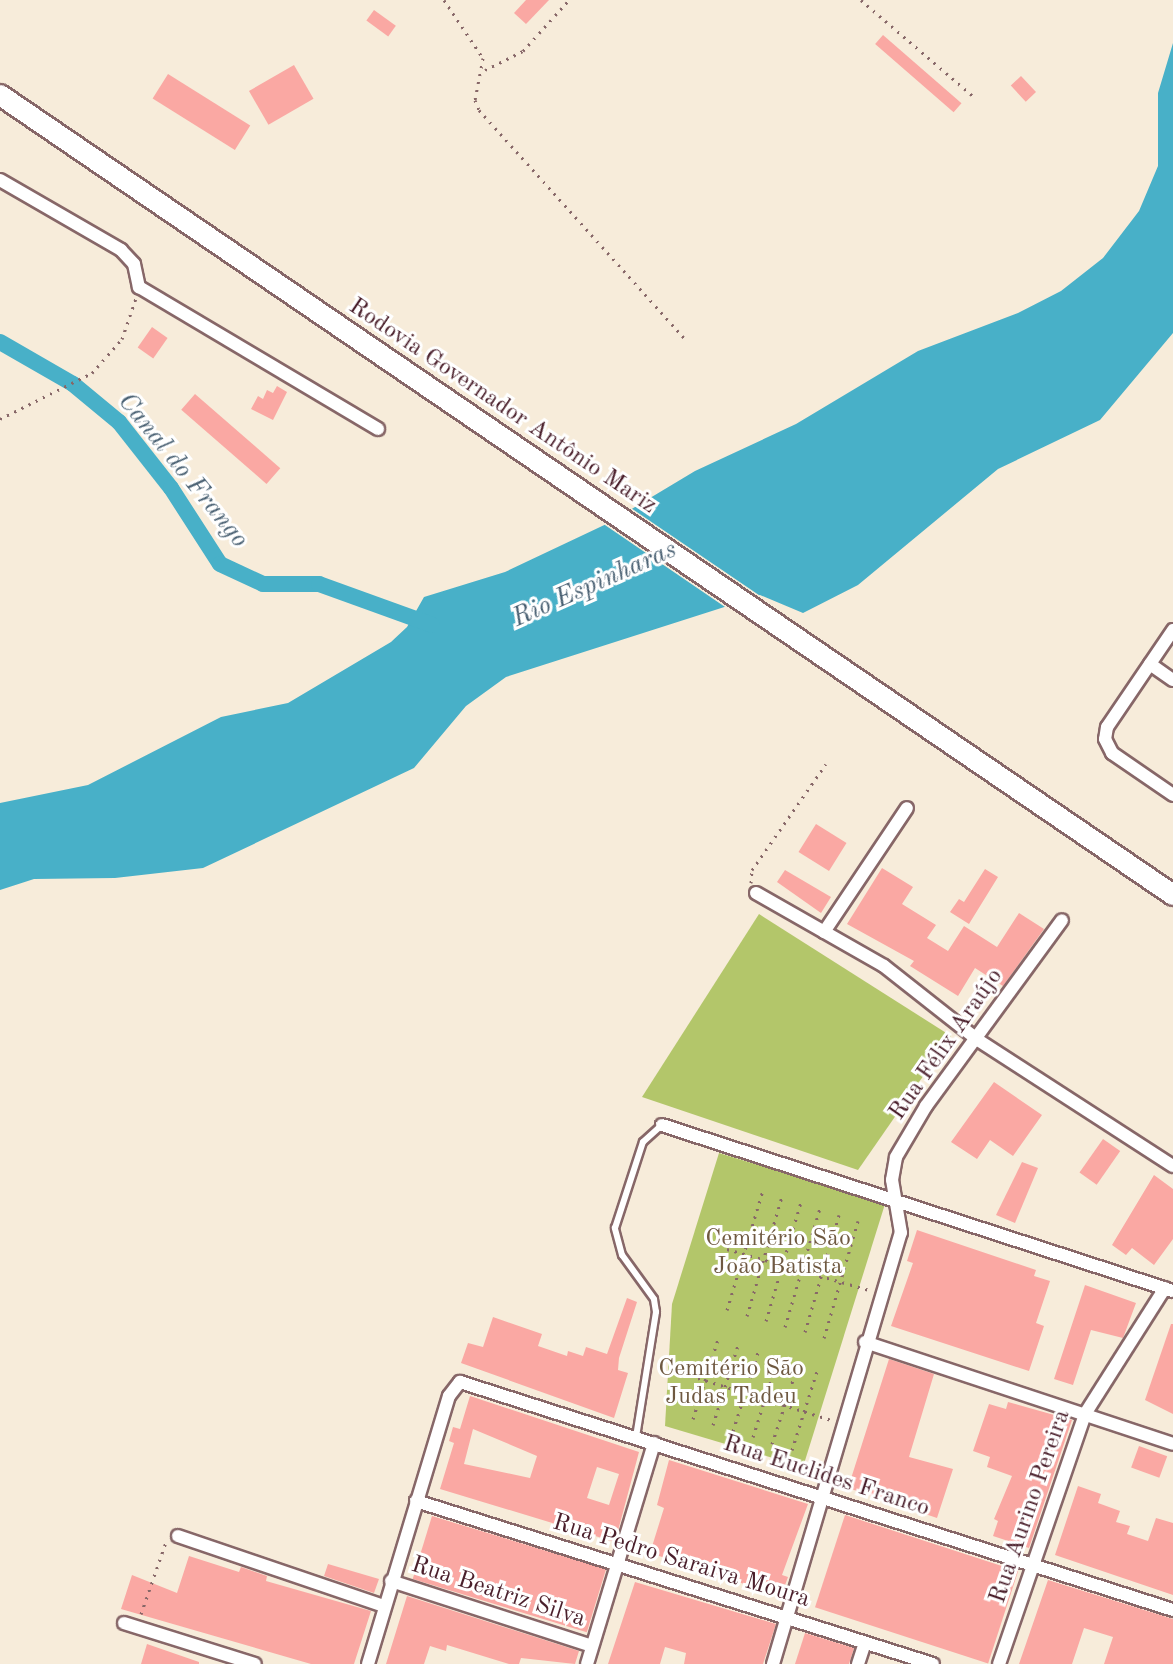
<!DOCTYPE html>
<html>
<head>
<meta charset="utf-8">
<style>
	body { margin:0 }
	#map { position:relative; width:1173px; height:1664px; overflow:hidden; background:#f7ecda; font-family:"Old Standard TT",serif }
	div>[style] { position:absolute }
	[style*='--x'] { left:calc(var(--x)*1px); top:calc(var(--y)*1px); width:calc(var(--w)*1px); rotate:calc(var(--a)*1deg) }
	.green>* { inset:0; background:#b3c66a }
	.water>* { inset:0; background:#48b0c8 }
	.pier>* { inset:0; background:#f7ecda }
	.canal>* { height:16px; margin:-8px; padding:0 8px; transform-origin:8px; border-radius:8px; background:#48b0c8 }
	.building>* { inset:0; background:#faa8a3; transform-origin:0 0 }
	.path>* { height:3px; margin-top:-1.5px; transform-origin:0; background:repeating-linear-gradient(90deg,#876768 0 2px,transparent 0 8px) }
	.roads { filter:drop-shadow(2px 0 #876768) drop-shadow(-2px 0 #876768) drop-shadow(0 2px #876768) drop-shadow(0 -2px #876768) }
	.service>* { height:6px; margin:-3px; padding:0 3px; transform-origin:3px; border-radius:3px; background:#fff }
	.minor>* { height:12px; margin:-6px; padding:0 6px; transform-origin:6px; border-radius:6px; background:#fff }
	.trunk>* { height:20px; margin:-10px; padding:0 10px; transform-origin:10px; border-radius:10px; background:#fff }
	span { translate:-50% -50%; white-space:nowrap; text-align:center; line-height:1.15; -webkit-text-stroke:6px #fff; paint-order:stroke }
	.street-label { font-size:24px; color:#4a1f2b }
	.park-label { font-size:24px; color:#6f5941 }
	.water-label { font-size:26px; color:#496072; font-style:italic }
</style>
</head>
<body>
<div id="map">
	<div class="green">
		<div style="clip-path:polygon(759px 914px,951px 1036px,858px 1170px,642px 1097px)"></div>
		<div style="clip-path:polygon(719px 1153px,885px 1204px,803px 1467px,665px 1426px,672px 1304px)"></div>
	</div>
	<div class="water">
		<div style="clip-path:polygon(1173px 43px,1173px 333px,1100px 420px,998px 469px,858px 585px,803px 613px,760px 595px,745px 599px,620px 516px,695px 471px,796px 424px,918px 351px,1018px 313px,1061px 291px,1103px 258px,1139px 211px,1158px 166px,1158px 93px)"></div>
		<div style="clip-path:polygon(617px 519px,740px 602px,506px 677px,466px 706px,414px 768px,203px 868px,115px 878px,34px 879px,0 890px,0 803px,88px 785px,221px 717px,288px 703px,391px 642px,407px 627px,424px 597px,505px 572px)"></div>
	</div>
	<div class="pier">
		<div style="clip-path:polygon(628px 506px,772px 604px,760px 599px,728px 609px,602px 523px)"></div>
	</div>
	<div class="canal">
		<div style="--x:0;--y:342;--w:84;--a:29.9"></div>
		<div style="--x:73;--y:384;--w:60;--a:39.6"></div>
		<div style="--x:119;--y:422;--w:84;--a:51.8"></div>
		<div style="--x:171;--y:488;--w:90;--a:57.2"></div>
		<div style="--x:220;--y:564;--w:47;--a:24.9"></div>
		<div style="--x:263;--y:584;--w:56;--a:0"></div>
		<div style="--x:319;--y:584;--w:120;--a:19.9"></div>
	</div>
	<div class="building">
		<div style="clip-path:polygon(526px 0,549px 0,526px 24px,514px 13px)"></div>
		<div style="left:374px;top:10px;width:27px;height:13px;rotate:36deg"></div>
		<div style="left:883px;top:35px;width:104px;height:12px;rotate:41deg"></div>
		<div style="left:294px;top:65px;width:39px;height:52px;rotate:60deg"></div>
		<div style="left:168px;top:74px;width:97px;height:29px;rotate:32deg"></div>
		<div style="left:1021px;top:76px;width:22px;height:14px;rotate:47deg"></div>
		<div style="left:152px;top:327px;width:19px;height:25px;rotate:35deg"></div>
		<div style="clip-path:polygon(277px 386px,287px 392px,273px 420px,251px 409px,258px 396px,263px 399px,267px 390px,273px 393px)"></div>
		<div style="left:195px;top:394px;width:113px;height:21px;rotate:41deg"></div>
		<div style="left:816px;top:824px;width:36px;height:33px;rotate:32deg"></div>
		<div style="clip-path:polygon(882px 868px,913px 887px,902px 904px,936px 925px,927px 938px,948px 951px,964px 926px,997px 947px,1019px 913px,1044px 929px,1003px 986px,975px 968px,958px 996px,910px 966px,914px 961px,847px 924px)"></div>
		<div style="clip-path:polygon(985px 869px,998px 877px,969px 924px,950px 912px,959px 899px,964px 902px)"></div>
		<div style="clip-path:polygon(785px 870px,831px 897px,821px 913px,777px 882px)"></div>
		<div style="clip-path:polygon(994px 1082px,1042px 1115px,1013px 1156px,990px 1140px,977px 1159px,951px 1142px)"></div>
		<div style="left:1103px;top:1139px;width:21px;height:41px;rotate:35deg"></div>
		<div style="clip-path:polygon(1022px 1162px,1038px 1168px,1015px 1223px,996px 1215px)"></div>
		<div style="clip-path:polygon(1154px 1175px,1173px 1189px,1173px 1239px,1154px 1265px,1132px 1248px,1126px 1255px,1112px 1245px)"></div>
		<div style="clip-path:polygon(917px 1230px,1036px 1270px,1034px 1276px,1050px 1281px,1036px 1323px,1044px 1326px,1029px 1371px,891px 1326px,913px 1263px,907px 1261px)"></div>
		<div style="clip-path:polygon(1085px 1285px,1136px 1303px,1123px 1338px,1091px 1330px,1073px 1385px,1054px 1379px)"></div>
		<div style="clip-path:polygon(627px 1298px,637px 1302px,619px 1358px,618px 1370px,628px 1373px,614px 1418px,461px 1363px,468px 1343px,483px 1347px,493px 1317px,542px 1334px,538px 1346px,567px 1356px,568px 1351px,583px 1356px,586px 1347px,607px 1354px)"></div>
		<div style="clip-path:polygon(1171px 1324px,1173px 1324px,1173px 1414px,1145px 1400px)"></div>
		<div style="clip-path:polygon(889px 1359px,934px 1374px,909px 1457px,953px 1469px,937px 1518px,848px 1488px)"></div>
		<div style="clip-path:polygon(evenodd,470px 1396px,639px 1452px,615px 1542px,440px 1489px,454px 1443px,449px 1441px,453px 1427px,460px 1429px,470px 1396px,473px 1429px,537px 1456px,530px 1478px,464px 1464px,473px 1429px,470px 1396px,597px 1467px,619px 1474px,609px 1505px,587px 1498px,597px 1467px)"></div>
		<div style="clip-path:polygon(1008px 1402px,1072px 1420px,1029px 1548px,993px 1536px,998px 1521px,994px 1519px,1012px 1476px,987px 1467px,990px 1457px,973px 1451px,989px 1404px,1006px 1409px)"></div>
		<div style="left:1139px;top:1446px;width:30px;height:23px;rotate:20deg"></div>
		<div style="clip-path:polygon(669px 1460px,808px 1504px,782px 1575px,788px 1577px,781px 1596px,650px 1553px,664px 1508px,657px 1505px)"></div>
		<div style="clip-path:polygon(1078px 1486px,1101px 1494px,1098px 1503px,1120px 1511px,1116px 1522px,1130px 1526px,1127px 1534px,1148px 1541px,1156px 1518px,1173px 1523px,1173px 1595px,1055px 1555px)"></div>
		<div style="left:845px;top:1515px;width:182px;height:97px;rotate:18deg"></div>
		<div style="left:432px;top:1516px;width:182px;height:66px;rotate:17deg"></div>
		<div style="clip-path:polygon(189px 1556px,239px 1572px,241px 1567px,267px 1576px,266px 1581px,371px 1611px,354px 1664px,311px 1664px,121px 1609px,132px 1575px,177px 1593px)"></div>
		<div style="clip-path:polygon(328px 1564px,379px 1579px,374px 1593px,324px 1576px)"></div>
		<div style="clip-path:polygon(1048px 1580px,1173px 1619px,1173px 1664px,1104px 1664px,1113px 1637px,1084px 1628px,1072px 1664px,1019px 1664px)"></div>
		<div style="clip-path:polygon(635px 1582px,776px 1624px,763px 1664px,684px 1664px,686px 1653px,665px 1647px,660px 1664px,608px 1664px)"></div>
		<div style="clip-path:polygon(407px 1596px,579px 1651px,575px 1664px,521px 1658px,519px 1664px,509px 1664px,447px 1645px,446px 1651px,430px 1646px,424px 1664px,386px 1664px)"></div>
		<div style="clip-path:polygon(805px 1633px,854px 1648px,849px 1664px,795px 1664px)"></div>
		<div style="clip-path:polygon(147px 1644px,199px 1662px,199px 1664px,141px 1664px)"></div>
	</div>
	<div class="path">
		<div style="--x:444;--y:0;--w:70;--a:56.1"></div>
		<div style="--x:483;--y:58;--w:43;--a:100.8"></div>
		<div style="--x:475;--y:100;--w:11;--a:68"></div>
		<div style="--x:479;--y:110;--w:307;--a:48"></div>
		<div style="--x:861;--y:0;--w:148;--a:40.6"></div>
		<div style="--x:485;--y:70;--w:42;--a:-26.6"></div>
		<div style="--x:523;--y:51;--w:69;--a:-48"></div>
		<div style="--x:0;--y:419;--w:103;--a:-26.6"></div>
		<div style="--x:92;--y:373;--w:45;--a:-48.6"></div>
		<div style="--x:122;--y:339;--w:43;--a:-71.1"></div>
		<div style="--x:751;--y:883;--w:13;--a:-86"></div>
		<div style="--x:752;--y:870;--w:129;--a:-55.1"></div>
		<div style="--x:727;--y:1249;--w:148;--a:16.1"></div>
		<div style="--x:727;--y:1310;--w:125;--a:-73.3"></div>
		<div style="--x:747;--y:1316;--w:125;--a:-73.7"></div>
		<div style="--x:766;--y:1321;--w:124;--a:-73.6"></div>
		<div style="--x:785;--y:1327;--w:124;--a:-73.6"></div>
		<div style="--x:805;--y:1332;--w:122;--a:-73.8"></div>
		<div style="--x:824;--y:1338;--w:122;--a:-73.8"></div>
		<div style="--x:698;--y:1378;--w:139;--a:17.5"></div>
		<div style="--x:693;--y:1419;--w:87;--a:-72.6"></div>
		<div style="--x:713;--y:1425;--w:87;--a:-72.6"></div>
		<div style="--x:733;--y:1431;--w:86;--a:-72.4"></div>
		<div style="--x:753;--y:1437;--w:86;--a:-72.4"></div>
		<div style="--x:772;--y:1444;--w:86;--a:-71.8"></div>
		<div style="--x:792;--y:1450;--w:86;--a:-72.4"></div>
		<div style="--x:141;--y:1614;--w:76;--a:-70.9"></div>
	</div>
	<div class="roads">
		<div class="service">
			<div style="--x:636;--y:1437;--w:127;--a:-80.9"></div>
			<div style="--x:656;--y:1312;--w:13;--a:-99"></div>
			<div style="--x:654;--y:1299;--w:54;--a:-126"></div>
			<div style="--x:622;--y:1255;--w:28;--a:-105"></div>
			<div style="--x:615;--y:1228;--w:90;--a:-72"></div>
			<div style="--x:643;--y:1142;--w:25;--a:-42"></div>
		</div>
		<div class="minor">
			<div style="--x:0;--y:180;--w:140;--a:30"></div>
			<div style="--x:121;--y:250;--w:19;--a:47"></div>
			<div style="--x:134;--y:264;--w:24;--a:78"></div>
			<div style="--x:139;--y:287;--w:278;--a:30.7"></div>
			<div style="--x:1173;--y:630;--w:117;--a:124.2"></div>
			<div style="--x:1107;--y:727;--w:12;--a:99"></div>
			<div style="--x:1105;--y:739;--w:16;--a:63"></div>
			<div style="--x:1112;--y:753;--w:74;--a:34.5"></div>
			<div style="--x:1150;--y:664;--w:28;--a:35"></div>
			<div style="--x:756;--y:893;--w:147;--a:29.7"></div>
			<div style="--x:884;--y:966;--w:120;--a:38.2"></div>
			<div style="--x:978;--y:1040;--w:232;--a:32.9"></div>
			<div style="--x:824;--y:932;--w:149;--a:-56.2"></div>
			<div style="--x:662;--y:1125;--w:537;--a:18"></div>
			<div style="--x:865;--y:1342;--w:324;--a:18.3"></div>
			<div style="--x:416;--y:1501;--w:542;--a:17.5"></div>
			<div style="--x:178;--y:1536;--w:218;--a:18.8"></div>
			<div style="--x:391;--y:1581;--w:211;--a:17.9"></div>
			<div style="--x:124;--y:1623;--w:137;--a:17.4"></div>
			<div style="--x:368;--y:1664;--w:280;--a:-73.2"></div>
			<div style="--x:449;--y:1396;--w:18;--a:-52"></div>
			<div style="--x:460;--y:1382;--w:749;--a:17.73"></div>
			<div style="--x:587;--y:1664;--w:231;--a:-73.1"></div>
			<div style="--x:773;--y:1664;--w:450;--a:-73.5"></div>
			<div style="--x:901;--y:1233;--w:54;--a:-99.6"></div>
			<div style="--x:892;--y:1180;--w:23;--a:-80"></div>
			<div style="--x:896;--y:1157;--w:59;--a:-59.5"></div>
			<div style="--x:926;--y:1106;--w:230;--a:-53.8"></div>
			<div style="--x:858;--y:1664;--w:22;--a:-72"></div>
			<div style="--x:999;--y:1664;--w:264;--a:-71"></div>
			<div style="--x:1085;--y:1414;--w:149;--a:-57.6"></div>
		</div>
		<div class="trunk">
			<div style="--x:0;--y:95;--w:1420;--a:34.29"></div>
		</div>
	</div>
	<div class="street-label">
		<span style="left:502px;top:407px;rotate:34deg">Rodovia Governador Antônio Mariz</span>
		<span style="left:947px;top:1045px;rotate:-55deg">Rua Félix Araújo</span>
		<span style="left:826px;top:1477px;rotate:18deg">Rua Euclides Franco</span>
		<span style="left:1031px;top:1507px;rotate:-71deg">Rua Aurino Pereira</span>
		<span style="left:681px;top:1562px;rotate:17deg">Rua Pedro Saraiva Moura</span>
		<span style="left:498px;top:1593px;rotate:18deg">Rua Beatriz Silva</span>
	</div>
	<div class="park-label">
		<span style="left:778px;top:1254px">Cemitério São<br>João Batista</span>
		<span style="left:731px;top:1384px">Cemitério São<br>Judas Tadeu</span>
	</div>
	<div class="water-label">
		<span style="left:182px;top:471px;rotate:51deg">Canal do Frango</span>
		<span style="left:595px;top:585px;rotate:-24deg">Rio Espinharas</span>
	</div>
</div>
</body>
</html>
